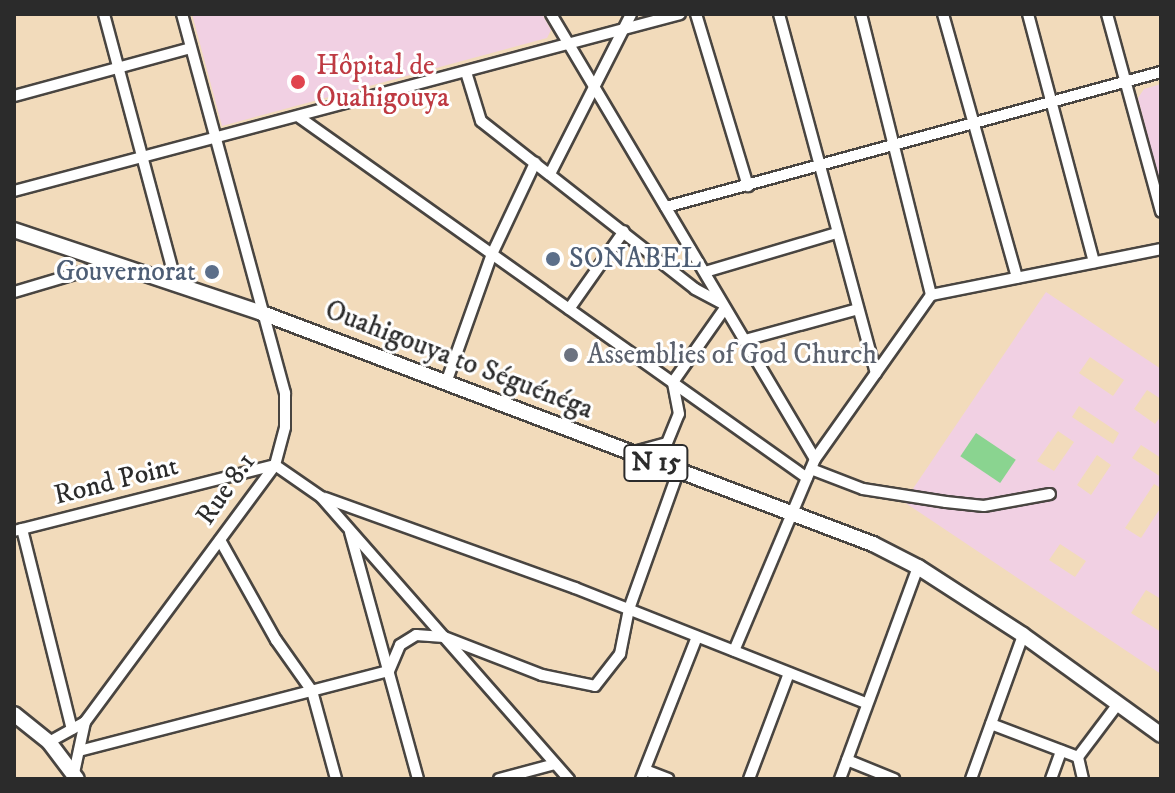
<!DOCTYPE html>
<html>
<head>
<meta charset="utf-8">
<style>
	body { margin:0 }
	#map { position:relative; width:1175px; height:793px; overflow:hidden; background:#f2dbbb; font-family:"IM FELL DW Pica",serif }
	div>[style] { position:absolute }
	[style*='--x'] { left:calc(var(--x)*1px); top:calc(var(--y)*1px); width:calc(var(--w)*1px); rotate:calc(var(--a)*1deg) }
	.built>* { inset:0; background:#f1d0e3 }
	.green>* { inset:0; background:#8ad490; transform-origin:0 0 }
	.roads { filter:drop-shadow(2px 0 #494541) drop-shadow(-2px 0 #494541) drop-shadow(0 2px #494541) drop-shadow(0 -2px #494541) }
	.minor>* { height:10px; margin:-5px; padding:0 5px; transform-origin:5px; border-radius:5px; background:#fff }
	.major>* { height:14px; margin:-7px; padding:0 7px; transform-origin:7px; border-radius:7px; background:#fff }
	.dots>* { width:22px; height:22px; translate:-50% -50%; box-sizing:border-box; border:4px solid #fff; border-radius:50% }
	span { translate:-50% -50%; white-space:nowrap; text-align:center; line-height:1.15; -webkit-text-stroke:6px #fff; paint-order:stroke }
	.shield-label span { padding:2px 6px; background:#fff; border:2px solid; border-radius:6px; -webkit-text-stroke-width:0 }
	.shield-label { font-size:26px; color:#2b2b2b; font-weight:700 }
	.health-label { font-size:28px; color:#be3a42 }
	.left { translate:0 -50%; text-align:left }
	.service-label { font-size:28px; color:#4e5e75 }
	.right { translate:-100% -50%; text-align:right }
	.worship-label { font-size:28px; color:#5b616d }
	.street-label { font-size:28px; color:#2b2b2b }
	.frame { position:absolute; inset:0; border:16px solid #2b2b2b; pointer-events:none }
</style>
</head>
<body>
<div id="map">
	<div class="built">
		<div style="clip-path:polygon(192px 14px,542px 14px,551px 30px,547px 38px,222px 126px)"></div>
		<div style="clip-path:polygon(1161px 84px,1161px 188px,1138px 98px,1144px 89px)"></div>
		<div style="clip-path:polygon(evenodd,1046px 292px,1161px 369px,1161px 399px,1147px 390px,1134px 409px,1155px 424px,1161px 416px,1161px 458px,1141px 445px,1132px 458px,1161px 477px,1161px 488px,1154px 484px,1125px 528px,1141px 538px,1161px 507px,1161px 599px,1146px 590px,1131px 613px,1161px 632px,1161px 674px,904px 502px,1046px 292px,1090px 357px,1124px 380px,1113px 396px,1079px 373px,1090px 357px,1046px 292px,1079px 406px,1119px 433px,1113px 444px,1072px 417px,1079px 406px,1046px 292px,1058px 431px,1074px 442px,1054px 471px,1037px 461px,1058px 431px,1046px 292px,1097px 455px,1111px 465px,1091px 495px,1077px 485px,1097px 455px,1046px 292px,1060px 544px,1086px 561px,1075px 577px,1049px 560px,1060px 544px)"></div>
	</div>
	<div class="green">
		<div style="left:976px;top:433px;width:48px;height:28px;rotate:34deg"></div>
	</div>
	<div class="roads">
		<div class="minor">
			<div style="--x:104;--y:14;--w:278;--a:75"></div>
			<div style="--x:551;--y:14;--w:517;--a:59.32"></div>
			<div style="--x:815;--y:459;--w:208;--a:112.9"></div>
			<div style="--x:696;--y:14;--w:180;--a:73.2"></div>
			<div style="--x:779;--y:14;--w:372;--a:74.9"></div>
			<div style="--x:861;--y:14;--w:290;--a:76"></div>
			<div style="--x:943;--y:14;--w:274;--a:74.3"></div>
			<div style="--x:1028;--y:14;--w:257;--a:75.1"></div>
			<div style="--x:1107;--y:14;--w:205;--a:74.7"></div>
			<div style="--x:466;--y:72;--w:51;--a:73"></div>
			<div style="--x:481;--y:121;--w:272;--a:38.1"></div>
			<div style="--x:695;--y:289;--w:30;--a:28"></div>
			<div style="--x:14;--y:96;--w:183;--a:-15.2"></div>
			<div style="--x:299;--y:117;--w:623;--a:35.4"></div>
			<div style="--x:550;--y:174;--w:179;--a:-63.1"></div>
			<div style="--x:14;--y:191;--w:689;--a:-14.88"></div>
			<div style="--x:666;--y:207;--w:513;--a:-15.26"></div>
			<div style="--x:705;--y:272;--w:138;--a:-16.5"></div>
			<div style="--x:14;--y:292;--w:102;--a:-16.5"></div>
			<div style="--x:569;--y:309;--w:95;--a:-54.8"></div>
			<div style="--x:745;--y:340;--w:117;--a:-15.3"></div>
			<div style="--x:446;--y:383;--w:137;--a:-70.4"></div>
			<div style="--x:492;--y:254;--w:101;--a:-64.7"></div>
			<div style="--x:630;--y:453;--w:38;--a:-15"></div>
			<div style="--x:667;--y:443;--w:31;--a:-68"></div>
			<div style="--x:679;--y:414;--w:33;--a:-101"></div>
			<div style="--x:673;--y:382;--w:90;--a:-54.9"></div>
			<div style="--x:815;--y:459;--w:201;--a:-54.7"></div>
			<div style="--x:931;--y:295;--w:235;--a:-11.3"></div>
			<div style="--x:811;--y:469;--w:56;--a:21"></div>
			<div style="--x:863;--y:489;--w:84;--a:8.9"></div>
			<div style="--x:946;--y:502;--w:38;--a:6"></div>
			<div style="--x:984;--y:506;--w:67;--a:-10.3"></div>
			<div style="--x:325;--y:498;--w:266;--a:19.8"></div>
			<div style="--x:575;--y:588;--w:312;--a:21.6"></div>
			<div style="--x:22;--y:529;--w:206;--a:76"></div>
			<div style="--x:14;--y:531;--w:269;--a:-14.2"></div>
			<div style="--x:275;--y:465;--w:56;--a:34.8"></div>
			<div style="--x:321;--y:497;--w:376;--a:48.7"></div>
			<div style="--x:350;--y:532;--w:256;--a:74.6"></div>
			<div style="--x:220;--y:540;--w:115;--a:60.8"></div>
			<div style="--x:276;--y:640;--w:62;--a:54.8"></div>
			<div style="--x:312;--y:691;--w:91;--a:74.7"></div>
			<div style="--x:85;--y:722;--w:320;--a:-53.5"></div>
			<div style="--x:275;--y:465;--w:39;--a:-75"></div>
			<div style="--x:285;--y:427;--w:34;--a:-90"></div>
			<div style="--x:285;--y:393;--w:393;--a:-105.2"></div>
			<div style="--x:991;--y:724;--w:93;--a:20.8"></div>
			<div style="--x:49;--y:742;--w:41;--a:-29.1"></div>
			<div style="--x:85;--y:722;--w:52;--a:102.2"></div>
			<div style="--x:79;--y:751;--w:320;--a:-14.5"></div>
			<div style="--x:389;--y:671;--w:28;--a:-67"></div>
			<div style="--x:400;--y:645;--w:19;--a:-32"></div>
			<div style="--x:416;--y:635;--w:28;--a:4"></div>
			<div style="--x:444;--y:637;--w:105;--a:21.2"></div>
			<div style="--x:542;--y:675;--w:54;--a:11.7"></div>
			<div style="--x:595;--y:686;--w:41;--a:-52"></div>
			<div style="--x:620;--y:654;--w:46;--a:-78.7"></div>
			<div style="--x:629;--y:609;--w:145;--a:-70.3"></div>
			<div style="--x:847;--y:760;--w:51;--a:22"></div>
			<div style="--x:645;--y:770;--w:25;--a:21"></div>
			<div style="--x:499;--y:779;--w:58;--a:-15"></div>
			<div style="--x:641;--y:779;--w:153;--a:-68.5"></div>
			<div style="--x:749;--y:779;--w:113;--a:-69.3"></div>
			<div style="--x:840;--y:779;--w:226;--a:-69.8"></div>
			<div style="--x:971;--y:779;--w:153;--a:-70.1"></div>
			<div style="--x:1051;--y:779;--w:30;--a:-70"></div>
			<div style="--x:1083;--y:779;--w:23;--a:-103"></div>
			<div style="--x:1078;--y:757;--w:66;--a:-53"></div>
		</div>
		<div class="major">
			<div style="--x:14;--y:230;--w:262;--a:18.5"></div>
			<div style="--x:262;--y:313;--w:653;--a:20.71"></div>
			<div style="--x:873;--y:544;--w:51;--a:27.1"></div>
			<div style="--x:918;--y:567;--w:125;--a:32.9"></div>
			<div style="--x:1023;--y:635;--w:170;--a:35.9"></div>
			<div style="--x:14;--y:714;--w:45;--a:38.7"></div>
			<div style="--x:49;--y:742;--w:46;--a:52.9"></div>
		</div>
	</div>
	<div class="dots">
		<div style="left:298px;top:82px;background:#e0444e"></div>
		<div style="left:553px;top:259px;background:#5c6f8a"></div>
		<div style="left:212px;top:272px;background:#5c6f8a"></div>
		<div style="left:571px;top:355px;background:#6b7280"></div>
	</div>
	<div class="shield-label">
		<span style="left:656px;top:463px">N 15</span>
	</div>
	<div class="health-label">
		<span class="left" style="left:316px;top:82px">Hôpital de<br>Ouahigouya</span>
	</div>
	<div class="service-label">
		<span class="left" style="left:569px;top:259px">SONABEL</span>
		<span class="right" style="left:196px;top:272px">Gouvernorat</span>
	</div>
	<div class="worship-label">
		<span class="left" style="left:587px;top:355px">Assemblies of God Church</span>
	</div>
	<div class="street-label">
		<span style="left:459px;top:360px;rotate:21deg">Ouahigouya to Séguénéga</span>
		<span style="left:116px;top:481px;rotate:-14deg">Rond Point</span>
		<span style="left:226px;top:489px;rotate:-55deg">Rue 8.1</span>
	</div>
	<div class="frame"></div>
</div>
</body>
</html>
